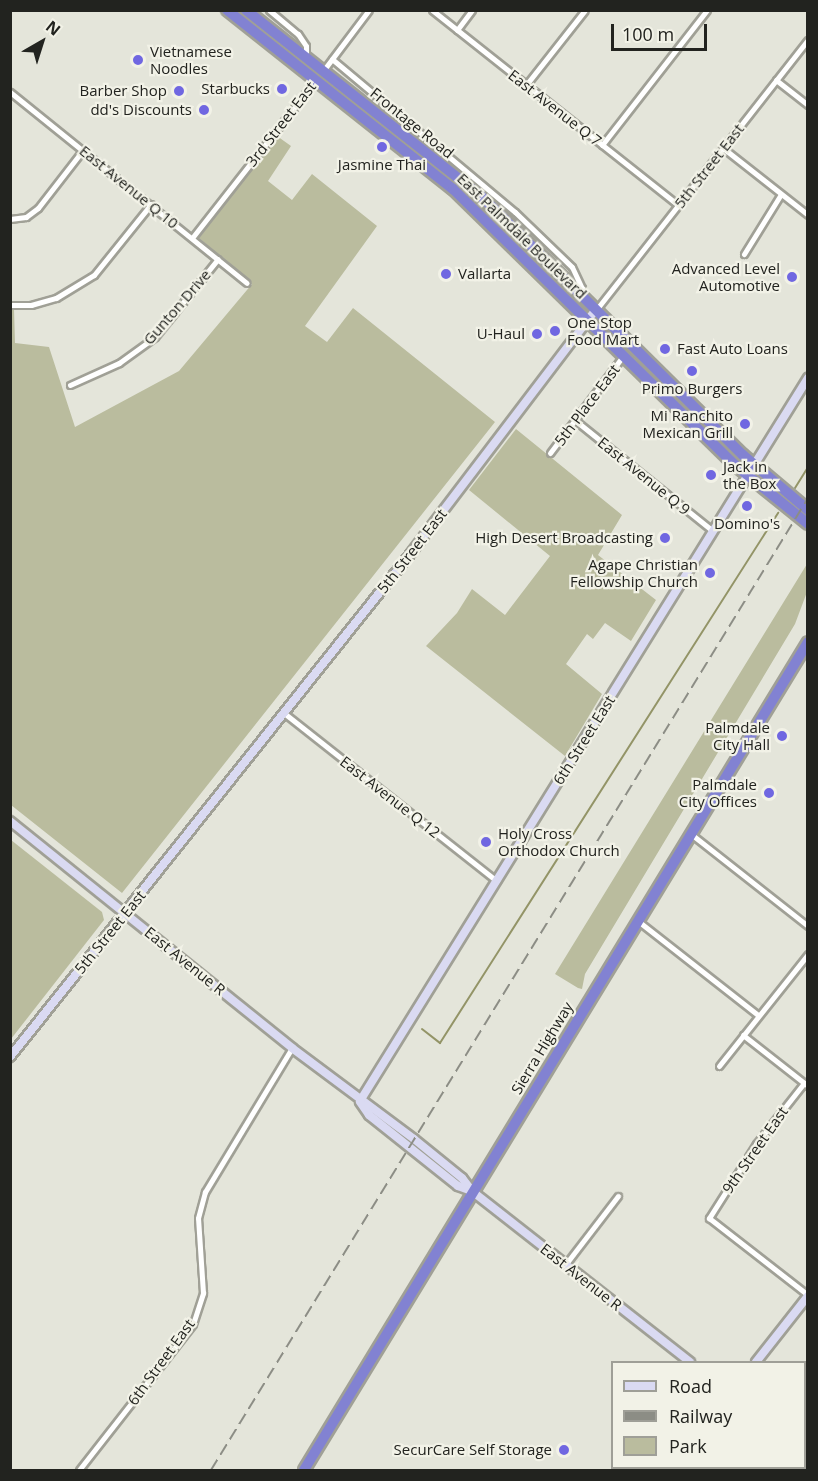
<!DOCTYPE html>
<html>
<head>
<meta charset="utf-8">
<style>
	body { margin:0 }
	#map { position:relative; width:818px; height:1481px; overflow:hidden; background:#e4e5da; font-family:"Open Sans",sans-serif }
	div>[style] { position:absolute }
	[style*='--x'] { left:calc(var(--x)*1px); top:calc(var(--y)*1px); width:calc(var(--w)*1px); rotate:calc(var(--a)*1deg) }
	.green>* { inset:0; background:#babc9e }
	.stream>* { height:2px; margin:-1px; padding:0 1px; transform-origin:1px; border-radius:1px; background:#939467 }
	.roads { filter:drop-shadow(2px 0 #a0a096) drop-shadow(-2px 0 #a0a096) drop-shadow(0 2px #a0a096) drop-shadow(0 -2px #a0a096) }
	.street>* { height:5px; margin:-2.5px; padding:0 2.5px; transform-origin:2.5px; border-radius:2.5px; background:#fff }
	.secondary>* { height:8px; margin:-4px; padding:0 4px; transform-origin:4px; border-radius:4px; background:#dadaf2 }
	.highway>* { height:10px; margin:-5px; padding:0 5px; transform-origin:5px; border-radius:5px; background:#8282d2 }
	.rail>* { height:2px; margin-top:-1px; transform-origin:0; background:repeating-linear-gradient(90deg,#8c8d85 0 12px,transparent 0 18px) }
	.dots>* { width:16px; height:16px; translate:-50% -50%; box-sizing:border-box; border:3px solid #f2f2e7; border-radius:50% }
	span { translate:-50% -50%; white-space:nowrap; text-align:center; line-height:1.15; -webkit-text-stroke:4.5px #f2f2e7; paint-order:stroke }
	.poi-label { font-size:15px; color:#22231f }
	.left { translate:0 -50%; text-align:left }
	.right { translate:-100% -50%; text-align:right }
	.street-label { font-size:15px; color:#22231f }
	.frame { position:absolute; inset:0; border:12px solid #22231f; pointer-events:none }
	.legend { position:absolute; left:611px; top:1361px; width:195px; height:108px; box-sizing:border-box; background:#f2f2e7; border:2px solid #9f9f97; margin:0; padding:8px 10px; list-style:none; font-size:18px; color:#22231f }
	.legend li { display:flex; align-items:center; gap:12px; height:30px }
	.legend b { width:30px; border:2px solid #9f9f97 }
	.north { position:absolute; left:12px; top:12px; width:60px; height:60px; -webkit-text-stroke:4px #f2f2e7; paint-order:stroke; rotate:39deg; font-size:16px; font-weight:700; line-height:24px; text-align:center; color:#22231f }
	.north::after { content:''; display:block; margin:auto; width:21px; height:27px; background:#22231f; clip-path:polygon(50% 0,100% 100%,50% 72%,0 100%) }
	.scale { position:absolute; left:611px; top:24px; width:96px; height:27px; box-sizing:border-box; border:3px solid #22231f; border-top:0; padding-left:8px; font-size:18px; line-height:21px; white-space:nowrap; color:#22231f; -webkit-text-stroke:4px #f2f2e7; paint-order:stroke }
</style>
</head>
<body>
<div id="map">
	<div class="green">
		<div style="clip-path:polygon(277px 136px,291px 146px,268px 181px,292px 200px,312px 174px,377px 226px,305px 326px,327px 342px,353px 308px,495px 422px,122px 893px,11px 805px,11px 309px,14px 309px,15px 343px,49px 347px,75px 427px,179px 371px,252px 284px,199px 238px)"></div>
		<div style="clip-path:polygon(516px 429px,622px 515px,598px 555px,656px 600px,631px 641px,605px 623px,593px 639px,587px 634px,566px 664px,602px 694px,565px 756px,426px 646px,457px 613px,472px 589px,505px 615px,550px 556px,469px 490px)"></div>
		<div style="clip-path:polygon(807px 564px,807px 592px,795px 624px,585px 974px,582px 989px,578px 988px,555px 974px)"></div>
		<div style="clip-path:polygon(11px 840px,102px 912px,104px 920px,11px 1039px)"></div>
	</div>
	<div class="stream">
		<div style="--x:795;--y:488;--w:25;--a:-58"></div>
		<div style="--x:422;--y:1029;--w:23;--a:38"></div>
		<div style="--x:440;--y:1043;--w:629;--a:-57.47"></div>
	</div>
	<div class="roads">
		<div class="street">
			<div style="--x:269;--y:10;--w:38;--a:40"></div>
			<div style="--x:298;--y:34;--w:14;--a:56"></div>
			<div style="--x:306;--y:46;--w:10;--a:90"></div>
			<div style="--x:432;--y:10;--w:314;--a:38.4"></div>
			<div style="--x:457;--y:30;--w:25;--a:-53"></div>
			<div style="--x:332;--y:59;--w:239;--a:39.9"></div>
			<div style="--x:515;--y:212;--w:79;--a:44"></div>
			<div style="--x:572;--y:267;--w:23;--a:65"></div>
			<div style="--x:582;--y:288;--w:6;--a:121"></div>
			<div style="--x:323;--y:71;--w:76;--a:-53"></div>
			<div style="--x:776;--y:80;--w:41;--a:38"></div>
			<div style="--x:526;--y:85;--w:95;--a:-51.8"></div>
			<div style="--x:10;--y:92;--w:304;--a:38.9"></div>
			<div style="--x:602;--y:145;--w:171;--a:-52.1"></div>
			<div style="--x:723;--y:148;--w:108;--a:38.2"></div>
			<div style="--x:10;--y:219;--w:16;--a:-7"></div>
			<div style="--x:26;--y:217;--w:15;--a:-37"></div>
			<div style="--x:38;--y:208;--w:73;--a:-52.2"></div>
			<div style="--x:192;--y:238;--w:199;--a:-51.9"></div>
			<div style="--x:744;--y:254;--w:70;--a:-58.3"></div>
			<div style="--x:10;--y:305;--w:21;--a:0"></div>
			<div style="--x:31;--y:305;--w:26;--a:-16"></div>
			<div style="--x:56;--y:298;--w:44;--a:-31.2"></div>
			<div style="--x:94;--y:275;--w:91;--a:-51.2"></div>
			<div style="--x:596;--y:310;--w:343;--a:-51.9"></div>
			<div style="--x:70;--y:385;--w:54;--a:-24.2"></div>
			<div style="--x:119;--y:363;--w:44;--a:-35.8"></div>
			<div style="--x:155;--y:337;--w:100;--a:-51.1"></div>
			<div style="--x:576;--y:421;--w:176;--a:38.8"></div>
			<div style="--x:550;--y:453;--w:121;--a:-53"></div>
			<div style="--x:284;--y:713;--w:271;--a:38.3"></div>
			<div style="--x:691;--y:834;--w:149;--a:38.2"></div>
			<div style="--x:638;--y:921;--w:152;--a:38.1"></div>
			<div style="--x:743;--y:1035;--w:83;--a:38.1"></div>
			<div style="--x:719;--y:1066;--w:143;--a:-51.5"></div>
			<div style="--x:804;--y:1083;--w:78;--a:128.2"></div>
			<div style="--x:756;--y:1144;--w:88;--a:122.4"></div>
			<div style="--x:709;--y:1218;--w:125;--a:37.9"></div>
			<div style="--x:565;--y:1265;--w:87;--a:-52.5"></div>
			<div style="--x:79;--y:1470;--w:185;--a:-52"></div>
			<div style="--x:193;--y:1324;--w:33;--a:-72"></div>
			<div style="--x:203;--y:1293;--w:75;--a:-93.8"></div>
			<div style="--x:198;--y:1218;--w:27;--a:-75"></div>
			<div style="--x:205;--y:1192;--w:168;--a:-58.9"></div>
		</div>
		<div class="secondary">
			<div style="--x:10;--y:821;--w:362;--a:38.8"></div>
			<div style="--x:292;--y:1048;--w:152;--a:36.7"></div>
			<div style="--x:414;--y:1139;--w:62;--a:39.1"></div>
			<div style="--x:462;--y:1178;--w:16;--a:52"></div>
			<div style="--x:472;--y:1191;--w:277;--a:38.1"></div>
			<div style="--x:10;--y:1057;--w:644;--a:-51.49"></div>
			<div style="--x:411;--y:553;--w:304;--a:-52.8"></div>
			<div style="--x:360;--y:1101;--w:851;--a:-58.22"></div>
			<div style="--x:360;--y:1102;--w:16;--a:55"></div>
			<div style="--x:369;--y:1115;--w:114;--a:38.6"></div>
			<div style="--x:458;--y:1186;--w:15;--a:20"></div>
			<div style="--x:756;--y:1362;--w:84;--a:-51.8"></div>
			<div style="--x:804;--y:1455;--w:4;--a:27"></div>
			<div style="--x:673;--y:1470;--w:3;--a:-45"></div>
		</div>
		<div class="highway">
			<div style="--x:227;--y:10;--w:288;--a:38.4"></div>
			<div style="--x:453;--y:189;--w:395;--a:44.4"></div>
			<div style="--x:735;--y:465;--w:94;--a:38.9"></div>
			<div style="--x:246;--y:10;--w:300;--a:38.4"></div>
			<div style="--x:481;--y:196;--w:368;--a:44.7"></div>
			<div style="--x:743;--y:455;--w:85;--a:40.2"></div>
			<div style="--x:304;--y:1470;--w:969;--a:-58.67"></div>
		</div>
	</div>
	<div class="rail">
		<div style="--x:211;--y:1470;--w:1141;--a:-58.44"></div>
	</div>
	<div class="dots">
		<div style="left:138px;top:60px;background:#7067e1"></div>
		<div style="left:282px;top:89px;background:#7067e1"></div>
		<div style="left:179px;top:91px;background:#7067e1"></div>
		<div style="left:204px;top:110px;background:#7067e1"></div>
		<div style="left:382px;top:147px;background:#7067e1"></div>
		<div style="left:446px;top:274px;background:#7067e1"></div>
		<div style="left:792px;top:277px;background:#7067e1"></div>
		<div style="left:555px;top:331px;background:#7067e1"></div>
		<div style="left:537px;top:334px;background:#7067e1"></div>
		<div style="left:665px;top:349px;background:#7067e1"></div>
		<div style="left:692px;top:371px;background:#7067e1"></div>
		<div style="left:745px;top:424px;background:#7067e1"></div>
		<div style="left:711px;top:475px;background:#7067e1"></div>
		<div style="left:747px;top:506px;background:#7067e1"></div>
		<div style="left:665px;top:538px;background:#7067e1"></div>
		<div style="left:710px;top:573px;background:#7067e1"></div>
		<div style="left:782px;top:736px;background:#7067e1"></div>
		<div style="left:769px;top:793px;background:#7067e1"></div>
		<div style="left:486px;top:842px;background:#7067e1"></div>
		<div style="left:564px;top:1450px;background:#7067e1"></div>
	</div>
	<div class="poi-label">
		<span class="left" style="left:150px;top:60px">Vietnamese<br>Noodles</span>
		<span class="right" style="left:270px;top:89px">Starbucks</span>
		<span class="right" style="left:167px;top:91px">Barber Shop</span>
		<span class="right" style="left:192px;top:110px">dd's Discounts</span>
		<span style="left:382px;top:165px">Jasmine Thai</span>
		<span class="right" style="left:780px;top:277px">Advanced Level<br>Automotive</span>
		<span class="left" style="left:458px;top:274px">Vallarta</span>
		<span class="left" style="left:567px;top:331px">One Stop<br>Food Mart</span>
		<span class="right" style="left:525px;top:334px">U-Haul</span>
		<span class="left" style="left:677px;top:349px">Fast Auto Loans</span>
		<span style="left:692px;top:389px">Primo Burgers</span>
		<span class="right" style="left:733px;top:424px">Mi Ranchito<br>Mexican Grill</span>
		<span class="left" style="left:723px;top:475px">Jack in<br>the Box</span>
		<span style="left:747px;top:524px">Domino's</span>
		<span class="right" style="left:653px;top:538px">High Desert Broadcasting</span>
		<span class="right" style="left:698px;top:573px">Agape Christian<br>Fellowship Church</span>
		<span class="right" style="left:770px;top:736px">Palmdale<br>City Hall</span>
		<span class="right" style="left:757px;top:793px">Palmdale<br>City Offices</span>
		<span class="left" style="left:498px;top:842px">Holy Cross<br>Orthodox Church</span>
		<span class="right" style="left:552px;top:1450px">SecurCare Self Storage</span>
	</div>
	<div class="street-label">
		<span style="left:555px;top:108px;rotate:38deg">East Avenue Q 7</span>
		<span style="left:412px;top:123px;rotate:39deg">Frontage Road</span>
		<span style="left:281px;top:124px;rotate:-52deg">3rd Street East</span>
		<span style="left:709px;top:166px;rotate:-52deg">5th Street East</span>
		<span style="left:129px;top:187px;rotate:39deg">East Avenue Q 10</span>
		<span style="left:522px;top:236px;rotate:44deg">East Palmdale Boulevard</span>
		<span style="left:177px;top:307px;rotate:-49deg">Gunton Drive</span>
		<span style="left:587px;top:405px;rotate:-53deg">5th Place East</span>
		<span style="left:644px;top:476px;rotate:39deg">East Avenue Q 9</span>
		<span style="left:412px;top:551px;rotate:-52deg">5th Street East</span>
		<span style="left:584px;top:740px;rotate:-58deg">6th Street East</span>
		<span style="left:390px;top:797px;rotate:38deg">East Avenue Q 12</span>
		<span style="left:110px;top:932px;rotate:-51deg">5th Street East</span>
		<span style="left:185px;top:961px;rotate:39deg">East Avenue R</span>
		<span style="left:542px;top:1048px;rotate:-59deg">Sierra Highway</span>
		<span style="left:755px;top:1150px;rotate:-55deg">9th Street East</span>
		<span style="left:581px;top:1277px;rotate:38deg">East Avenue R</span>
		<span style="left:161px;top:1362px;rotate:-54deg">6th Street East</span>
	</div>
	<div class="frame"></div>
	<ul class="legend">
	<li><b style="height:8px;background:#dadaf2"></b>Road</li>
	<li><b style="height:8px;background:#8c8d85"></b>Railway</li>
	<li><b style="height:16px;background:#babc9e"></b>Park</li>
	</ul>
	<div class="north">N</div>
	<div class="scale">100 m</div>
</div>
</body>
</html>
